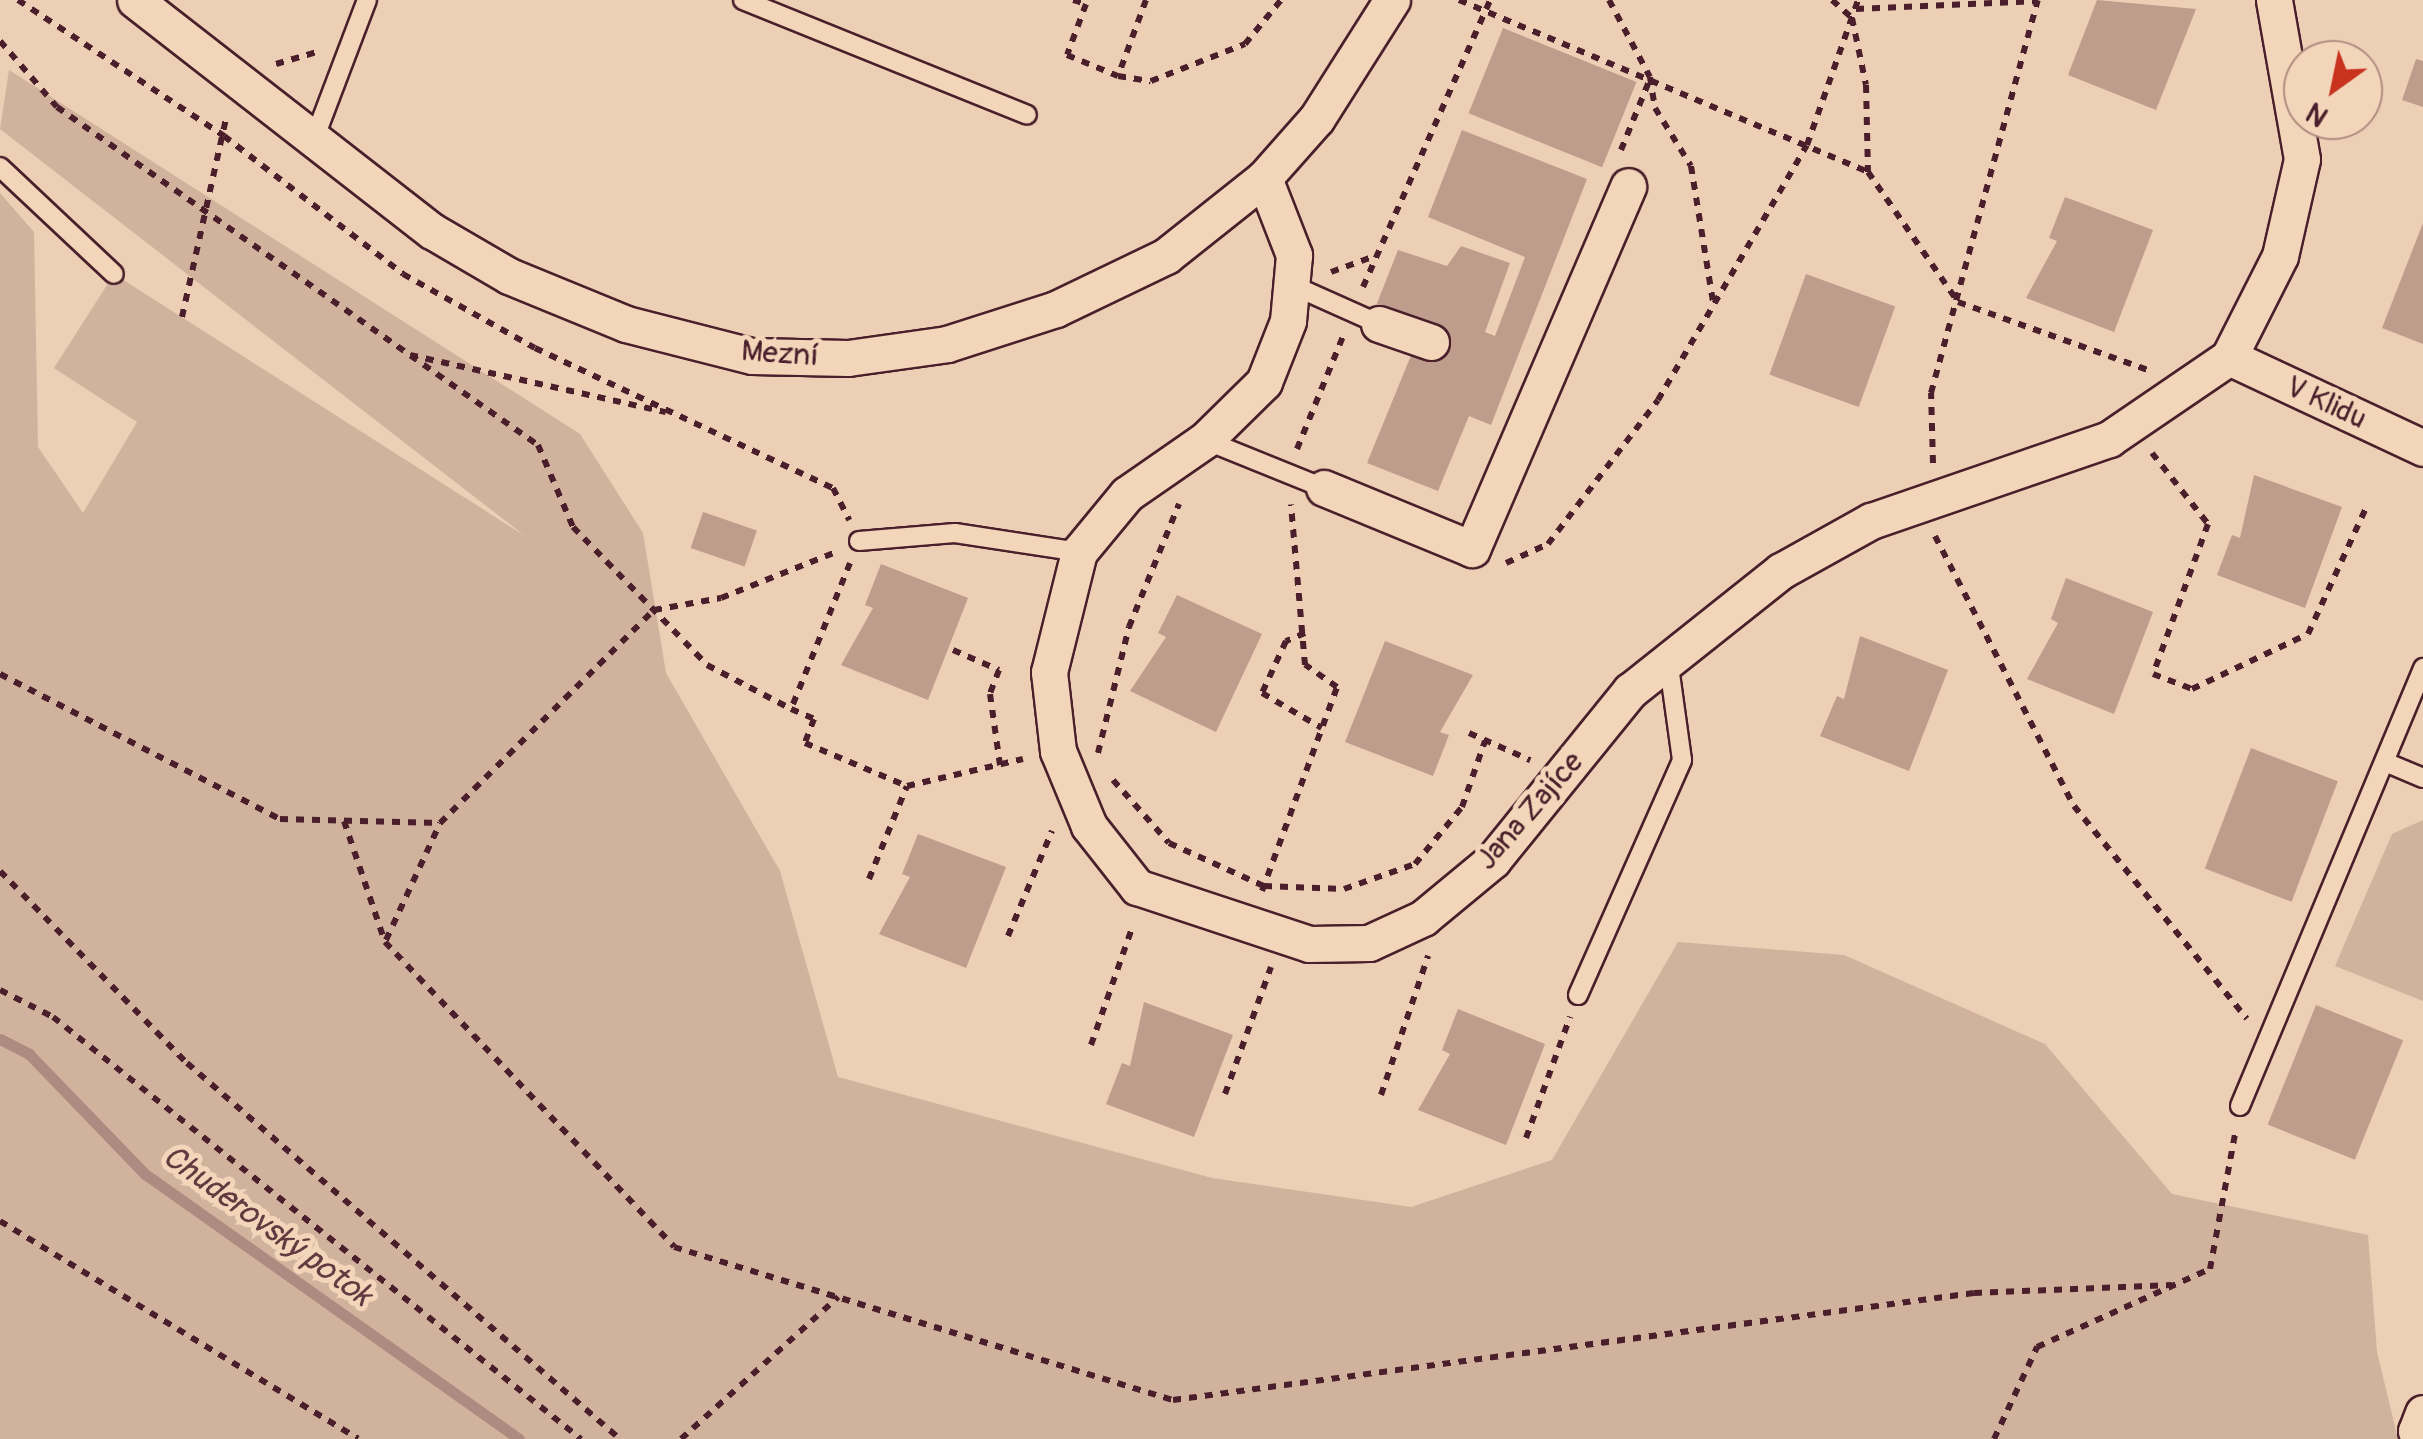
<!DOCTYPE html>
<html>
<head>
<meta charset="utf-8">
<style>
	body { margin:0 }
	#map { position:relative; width:2423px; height:1439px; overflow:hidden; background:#eccfb4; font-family:Pangolin,sans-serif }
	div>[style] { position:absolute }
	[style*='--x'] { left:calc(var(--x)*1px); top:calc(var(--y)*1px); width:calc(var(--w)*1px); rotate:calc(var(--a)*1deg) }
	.green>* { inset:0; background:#d1b29d }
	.stream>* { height:11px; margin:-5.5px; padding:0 5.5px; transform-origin:5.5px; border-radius:5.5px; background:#ae8b80 }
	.building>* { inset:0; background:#bf9d8d; transform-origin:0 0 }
	.path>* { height:6px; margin-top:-3px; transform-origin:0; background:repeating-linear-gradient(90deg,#4a1f2b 0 8px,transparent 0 16px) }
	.roads { filter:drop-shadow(2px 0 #4a1f2b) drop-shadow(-2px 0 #4a1f2b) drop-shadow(0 2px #4a1f2b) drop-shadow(0 -2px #4a1f2b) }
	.lane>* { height:18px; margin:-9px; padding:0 9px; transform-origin:9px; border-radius:9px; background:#f3d6ba }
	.street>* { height:35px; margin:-17.5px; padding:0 17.5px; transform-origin:17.5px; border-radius:17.5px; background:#f3d6ba }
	span { translate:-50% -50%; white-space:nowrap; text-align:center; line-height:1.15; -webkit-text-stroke:10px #f3d6ba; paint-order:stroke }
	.street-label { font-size:30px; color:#4a1f2b }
	.water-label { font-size:32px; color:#633a40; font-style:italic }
	.north { position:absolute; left:2283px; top:40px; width:100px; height:100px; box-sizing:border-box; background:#f3d6ba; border:2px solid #af8d81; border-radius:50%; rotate:213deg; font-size:28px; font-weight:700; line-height:40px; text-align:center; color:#4a1f2b }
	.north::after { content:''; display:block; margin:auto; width:35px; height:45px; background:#c8321e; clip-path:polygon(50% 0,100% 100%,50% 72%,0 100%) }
</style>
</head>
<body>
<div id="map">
	<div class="green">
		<div style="clip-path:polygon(9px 70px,580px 434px,643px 533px,666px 673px,780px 871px,838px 1077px,1212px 1178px,1411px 1207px,1552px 1160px,1678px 942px,1844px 955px,2045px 1044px,2172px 1194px,2368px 1235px,2377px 1352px,2398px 1439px,0 1439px,0 193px,34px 232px,38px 447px,83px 513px,137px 422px,54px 368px,114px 274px,525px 536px,0 129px)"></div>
		<div style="clip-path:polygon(2423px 820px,2423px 1001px,2335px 966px,2392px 834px)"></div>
	</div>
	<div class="stream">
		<div style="--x:0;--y:1039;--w:33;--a:27"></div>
		<div style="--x:29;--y:1054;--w:167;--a:46"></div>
		<div style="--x:145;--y:1174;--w:458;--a:35.3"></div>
	</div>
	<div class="building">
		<div style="clip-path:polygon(2097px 0,2196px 9px,2156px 110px,2068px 75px)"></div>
		<div style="left:1503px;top:28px;width:144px;height:92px;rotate:22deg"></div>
		<div style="clip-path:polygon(2416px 59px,2423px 61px,2423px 107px,2402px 100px)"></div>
		<div style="clip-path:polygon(1462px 130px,1587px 179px,1491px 425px,1469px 416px,1438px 491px,1367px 463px,1421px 331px,1374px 311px,1398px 250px,1447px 266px,1461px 246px,1510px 263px,1485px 332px,1495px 336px,1525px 257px,1428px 217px)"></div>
		<div style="clip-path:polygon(2065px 197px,2153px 230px,2114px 332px,2026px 298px,2057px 241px,2049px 238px)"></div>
		<div style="clip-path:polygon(2423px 223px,2423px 344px,2382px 328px)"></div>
		<div style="left:1806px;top:274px;width:95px;height:107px;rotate:20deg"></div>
		<div style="clip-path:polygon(2254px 475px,2342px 507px,2305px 608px,2217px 575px,2232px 535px,2240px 538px)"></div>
		<div style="left:703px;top:512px;width:57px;height:38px;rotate:19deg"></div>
		<div style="clip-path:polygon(881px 564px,968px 598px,928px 700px,841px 665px,873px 608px,865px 605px)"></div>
		<div style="clip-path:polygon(2066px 578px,2153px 612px,2114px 714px,2027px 679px,2058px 623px,2051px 619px)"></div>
		<div style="clip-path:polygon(1177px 595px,1262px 634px,1216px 732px,1130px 691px,1166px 637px,1158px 633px)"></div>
		<div style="clip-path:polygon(1860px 636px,1948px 670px,1909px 771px,1820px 736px,1837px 696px,1844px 699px)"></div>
		<div style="clip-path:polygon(1385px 641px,1473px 675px,1440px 732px,1449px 735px,1433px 776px,1345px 742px)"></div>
		<div style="left:2251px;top:748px;width:93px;height:129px;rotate:21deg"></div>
		<div style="clip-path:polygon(918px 834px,1006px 867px,966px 968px,879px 934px,910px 877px,902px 874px)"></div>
		<div style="clip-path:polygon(1144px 1002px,1233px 1035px,1194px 1137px,1106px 1104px,1122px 1063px,1130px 1066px)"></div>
		<div style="left:2316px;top:1005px;width:94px;height:129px;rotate:22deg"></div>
		<div style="clip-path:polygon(1458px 1009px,1545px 1044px,1506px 1145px,1418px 1110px,1450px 1054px,1442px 1050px)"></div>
	</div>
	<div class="path">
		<div style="--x:18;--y:0;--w:247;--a:33.4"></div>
		<div style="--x:224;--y:136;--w:226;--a:37.6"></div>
		<div style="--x:403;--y:274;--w:151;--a:29.3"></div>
		<div style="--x:535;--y:348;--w:329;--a:25.2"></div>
		<div style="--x:833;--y:488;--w:36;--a:63"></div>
		<div style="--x:1073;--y:0;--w:14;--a:17"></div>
		<div style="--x:1086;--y:4;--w:54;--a:110.4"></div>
		<div style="--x:1067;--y:55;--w:55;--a:22.4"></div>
		<div style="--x:1146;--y:0;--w:81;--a:110.2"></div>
		<div style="--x:1118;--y:76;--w:33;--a:9"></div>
		<div style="--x:1151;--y:81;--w:101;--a:-21.5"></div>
		<div style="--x:1245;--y:44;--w:57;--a:-50.7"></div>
		<div style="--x:1459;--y:0;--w:444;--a:22.8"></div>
		<div style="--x:1868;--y:172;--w:158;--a:55.3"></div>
		<div style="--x:1958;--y:302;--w:202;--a:19.7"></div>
		<div style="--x:1609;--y:0;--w:87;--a:62"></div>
		<div style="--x:1650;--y:77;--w:31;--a:81"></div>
		<div style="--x:1655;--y:108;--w:68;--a:58.2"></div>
		<div style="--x:1691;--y:166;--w:138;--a:80.8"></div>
		<div style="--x:1832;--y:0;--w:27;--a:42"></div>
		<div style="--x:1852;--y:18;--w:68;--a:78.2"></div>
		<div style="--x:1866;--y:85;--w:87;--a:88.7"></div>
		<div style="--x:1856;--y:9;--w:182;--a:-2.5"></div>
		<div style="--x:0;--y:41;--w:87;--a:49.2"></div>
		<div style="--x:57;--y:107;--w:588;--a:35.1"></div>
		<div style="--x:538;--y:445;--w:89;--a:66.9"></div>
		<div style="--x:573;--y:527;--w:192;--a:45.8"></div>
		<div style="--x:707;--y:665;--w:95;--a:27.6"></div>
		<div style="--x:276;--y:64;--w:43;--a:-16.3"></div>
		<div style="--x:1621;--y:150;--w:77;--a:-67.8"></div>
		<div style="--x:1331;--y:272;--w:47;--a:-20"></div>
		<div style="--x:1363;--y:287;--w:314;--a:-66.1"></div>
		<div style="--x:182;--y:317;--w:204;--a:-77.5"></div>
		<div style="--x:410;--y:355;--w:262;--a:12.6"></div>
		<div style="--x:1297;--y:449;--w:122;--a:-67.8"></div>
		<div style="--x:2152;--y:453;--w:90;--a:51.7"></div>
		<div style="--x:2208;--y:524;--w:160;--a:110.1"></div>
		<div style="--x:2153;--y:674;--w:42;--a:21"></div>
		<div style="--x:2192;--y:689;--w:128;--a:-25.4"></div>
		<div style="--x:2308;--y:634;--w:139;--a:-65.3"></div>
		<div style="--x:1933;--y:463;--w:70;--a:-91.6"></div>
		<div style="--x:1931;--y:393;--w:407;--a:-74.8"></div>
		<div style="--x:1935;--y:536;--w:304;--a:62.8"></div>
		<div style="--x:2074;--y:806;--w:274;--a:50.9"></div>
		<div style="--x:850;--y:563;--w:157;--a:112"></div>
		<div style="--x:791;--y:709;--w:25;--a:23"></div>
		<div style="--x:814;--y:719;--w:26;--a:111"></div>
		<div style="--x:805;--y:743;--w:111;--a:22.9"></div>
		<div style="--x:907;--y:786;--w:119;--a:-13.1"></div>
		<div style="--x:1506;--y:563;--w:46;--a:-24.3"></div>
		<div style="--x:1548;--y:544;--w:181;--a:-52.6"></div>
		<div style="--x:1658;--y:400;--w:295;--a:-59.7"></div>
		<div style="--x:1807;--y:145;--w:154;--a:-70.6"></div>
		<div style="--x:1305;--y:633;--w:21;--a:157"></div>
		<div style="--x:1286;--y:641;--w:57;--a:114.8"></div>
		<div style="--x:1262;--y:693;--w:69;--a:30.3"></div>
		<div style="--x:953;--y:650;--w:50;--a:23.5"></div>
		<div style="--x:999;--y:670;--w:26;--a:111"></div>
		<div style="--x:990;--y:694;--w:72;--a:82"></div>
		<div style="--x:0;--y:674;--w:315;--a:27.4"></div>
		<div style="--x:280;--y:819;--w:160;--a:1.4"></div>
		<div style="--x:440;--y:823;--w:302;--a:-44.9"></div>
		<div style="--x:654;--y:610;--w:68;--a:-10.2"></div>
		<div style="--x:721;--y:598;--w:124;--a:-21.8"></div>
		<div style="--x:1469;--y:733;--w:67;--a:23.9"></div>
		<div style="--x:1098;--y:753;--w:130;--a:-76.2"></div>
		<div style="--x:1129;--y:627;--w:133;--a:-67.9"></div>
		<div style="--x:1113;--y:780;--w:84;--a:48.4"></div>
		<div style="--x:1169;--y:843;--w:104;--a:24.4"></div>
		<div style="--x:1264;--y:886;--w:80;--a:2.1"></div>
		<div style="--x:1344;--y:889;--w:75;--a:-19.4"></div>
		<div style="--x:1415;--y:864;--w:74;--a:-50.5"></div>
		<div style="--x:1462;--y:807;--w:70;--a:-70.8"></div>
		<div style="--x:344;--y:821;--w:128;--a:71.3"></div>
		<div style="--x:385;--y:942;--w:420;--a:46.5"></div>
		<div style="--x:674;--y:1247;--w:522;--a:17.05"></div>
		<div style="--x:1173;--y:1400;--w:808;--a:-7.61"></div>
		<div style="--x:1974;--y:1293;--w:198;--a:-2.3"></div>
		<div style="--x:0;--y:871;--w:268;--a:45.8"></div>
		<div style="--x:187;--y:1063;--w:573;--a:40.97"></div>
		<div style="--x:869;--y:879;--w:100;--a:-67.8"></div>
		<div style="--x:1262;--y:891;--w:217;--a:-69.8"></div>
		<div style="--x:1337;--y:687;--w:39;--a:-145"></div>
		<div style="--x:1305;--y:665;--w:161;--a:-95"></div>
		<div style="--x:1008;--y:936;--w:114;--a:-67.3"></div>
		<div style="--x:386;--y:940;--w:129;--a:-65.2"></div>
		<div style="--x:0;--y:990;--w:59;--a:27"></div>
		<div style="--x:53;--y:1017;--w:676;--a:38.63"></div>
		<div style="--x:1091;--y:1045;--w:127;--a:-70.7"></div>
		<div style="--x:1225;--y:1094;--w:135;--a:-70.1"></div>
		<div style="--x:1381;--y:1095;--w:147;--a:-71.3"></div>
		<div style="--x:1526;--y:1138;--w:129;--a:-70"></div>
		<div style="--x:0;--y:1221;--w:419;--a:31.3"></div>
		<div style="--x:681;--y:1439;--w:212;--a:-42.1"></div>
		<div style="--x:1994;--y:1439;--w:102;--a:-64.9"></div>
		<div style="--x:2037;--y:1347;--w:190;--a:-24.3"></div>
		<div style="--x:2210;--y:1269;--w:137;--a:-79.5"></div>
	</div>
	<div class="roads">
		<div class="lane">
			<div style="--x:743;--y:0;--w:306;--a:22"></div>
			<div style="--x:313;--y:142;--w:152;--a:-69.2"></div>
			<div style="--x:0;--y:167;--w:156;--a:43.2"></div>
			<div style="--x:1292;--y:285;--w:95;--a:24.1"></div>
			<div style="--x:1205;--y:440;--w:128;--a:22"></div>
			<div style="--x:859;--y:541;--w:96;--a:-4.8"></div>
			<div style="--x:955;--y:533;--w:125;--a:8.7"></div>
			<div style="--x:2385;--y:762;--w:41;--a:22.8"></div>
			<div style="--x:1578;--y:995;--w:257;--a:-66.1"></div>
			<div style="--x:1682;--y:760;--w:102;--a:-97.9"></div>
			<div style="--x:2240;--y:1106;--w:475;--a:-67.3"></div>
		</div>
		<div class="street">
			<div style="--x:135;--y:0;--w:376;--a:37.9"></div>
			<div style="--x:432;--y:231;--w:89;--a:30.3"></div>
			<div style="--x:509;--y:276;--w:126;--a:22.3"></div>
			<div style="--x:626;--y:324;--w:130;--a:14.3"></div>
			<div style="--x:752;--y:356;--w:96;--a:1.2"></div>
			<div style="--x:848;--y:358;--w:100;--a:-8"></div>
			<div style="--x:947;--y:344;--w:114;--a:-17.8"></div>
			<div style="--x:1056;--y:309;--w:122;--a:-25.7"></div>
			<div style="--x:1166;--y:256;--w:125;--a:-38.5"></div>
			<div style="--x:1264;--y:178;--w:80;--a:-48.5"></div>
			<div style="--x:1317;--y:118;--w:140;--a:-57.6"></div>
			<div style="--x:1264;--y:178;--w:83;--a:68.7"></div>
			<div style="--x:1294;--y:255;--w:66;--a:95.2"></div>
			<div style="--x:1288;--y:321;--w:66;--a:111.5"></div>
			<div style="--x:1264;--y:382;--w:83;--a:135.5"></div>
			<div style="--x:1205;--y:440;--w:95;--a:145.3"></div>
			<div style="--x:1127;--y:494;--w:75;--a:129.6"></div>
			<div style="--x:1079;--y:552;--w:124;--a:104"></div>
			<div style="--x:1049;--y:672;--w:80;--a:83.5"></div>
			<div style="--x:1058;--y:751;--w:81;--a:67.5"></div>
			<div style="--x:1089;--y:826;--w:78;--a:51.8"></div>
			<div style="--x:1137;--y:887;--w:181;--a:18.3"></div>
			<div style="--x:1309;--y:944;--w:60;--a:-1"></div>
			<div style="--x:1369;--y:943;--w:60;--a:-24.8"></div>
			<div style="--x:1423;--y:918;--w:91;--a:-39.6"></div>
			<div style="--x:1493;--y:860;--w:218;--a:-51"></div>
			<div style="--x:1630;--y:691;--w:193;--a:-38.5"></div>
			<div style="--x:1781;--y:571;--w:103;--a:-29.1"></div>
			<div style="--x:1871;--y:521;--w:252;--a:-19"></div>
			<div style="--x:2109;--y:439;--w:145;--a:-34.3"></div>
			<div style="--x:2229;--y:357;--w:113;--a:-63.2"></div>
			<div style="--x:2280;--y:256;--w:99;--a:-77.2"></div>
			<div style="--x:2302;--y:159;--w:161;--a:-100"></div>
			<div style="--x:1379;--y:324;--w:55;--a:19.1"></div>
			<div style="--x:2229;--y:357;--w:214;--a:25.1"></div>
			<div style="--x:1324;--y:488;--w:160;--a:22.4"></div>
			<div style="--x:1472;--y:549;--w:395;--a:-66.7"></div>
			<div style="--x:2423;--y:1413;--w:19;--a:111"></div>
			<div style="--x:2416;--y:1431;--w:8;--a:30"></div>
		</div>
	</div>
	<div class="street-label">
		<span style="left:780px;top:354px;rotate:4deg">Mezní</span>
		<span style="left:2326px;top:403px;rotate:25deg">V Klidu</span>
		<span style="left:1530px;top:811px;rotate:-49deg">Jana Zajíce</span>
	</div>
	<div class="water-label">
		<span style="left:267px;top:1226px;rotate:36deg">Chuderovský potok</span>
	</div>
	<div class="north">N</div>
</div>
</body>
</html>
